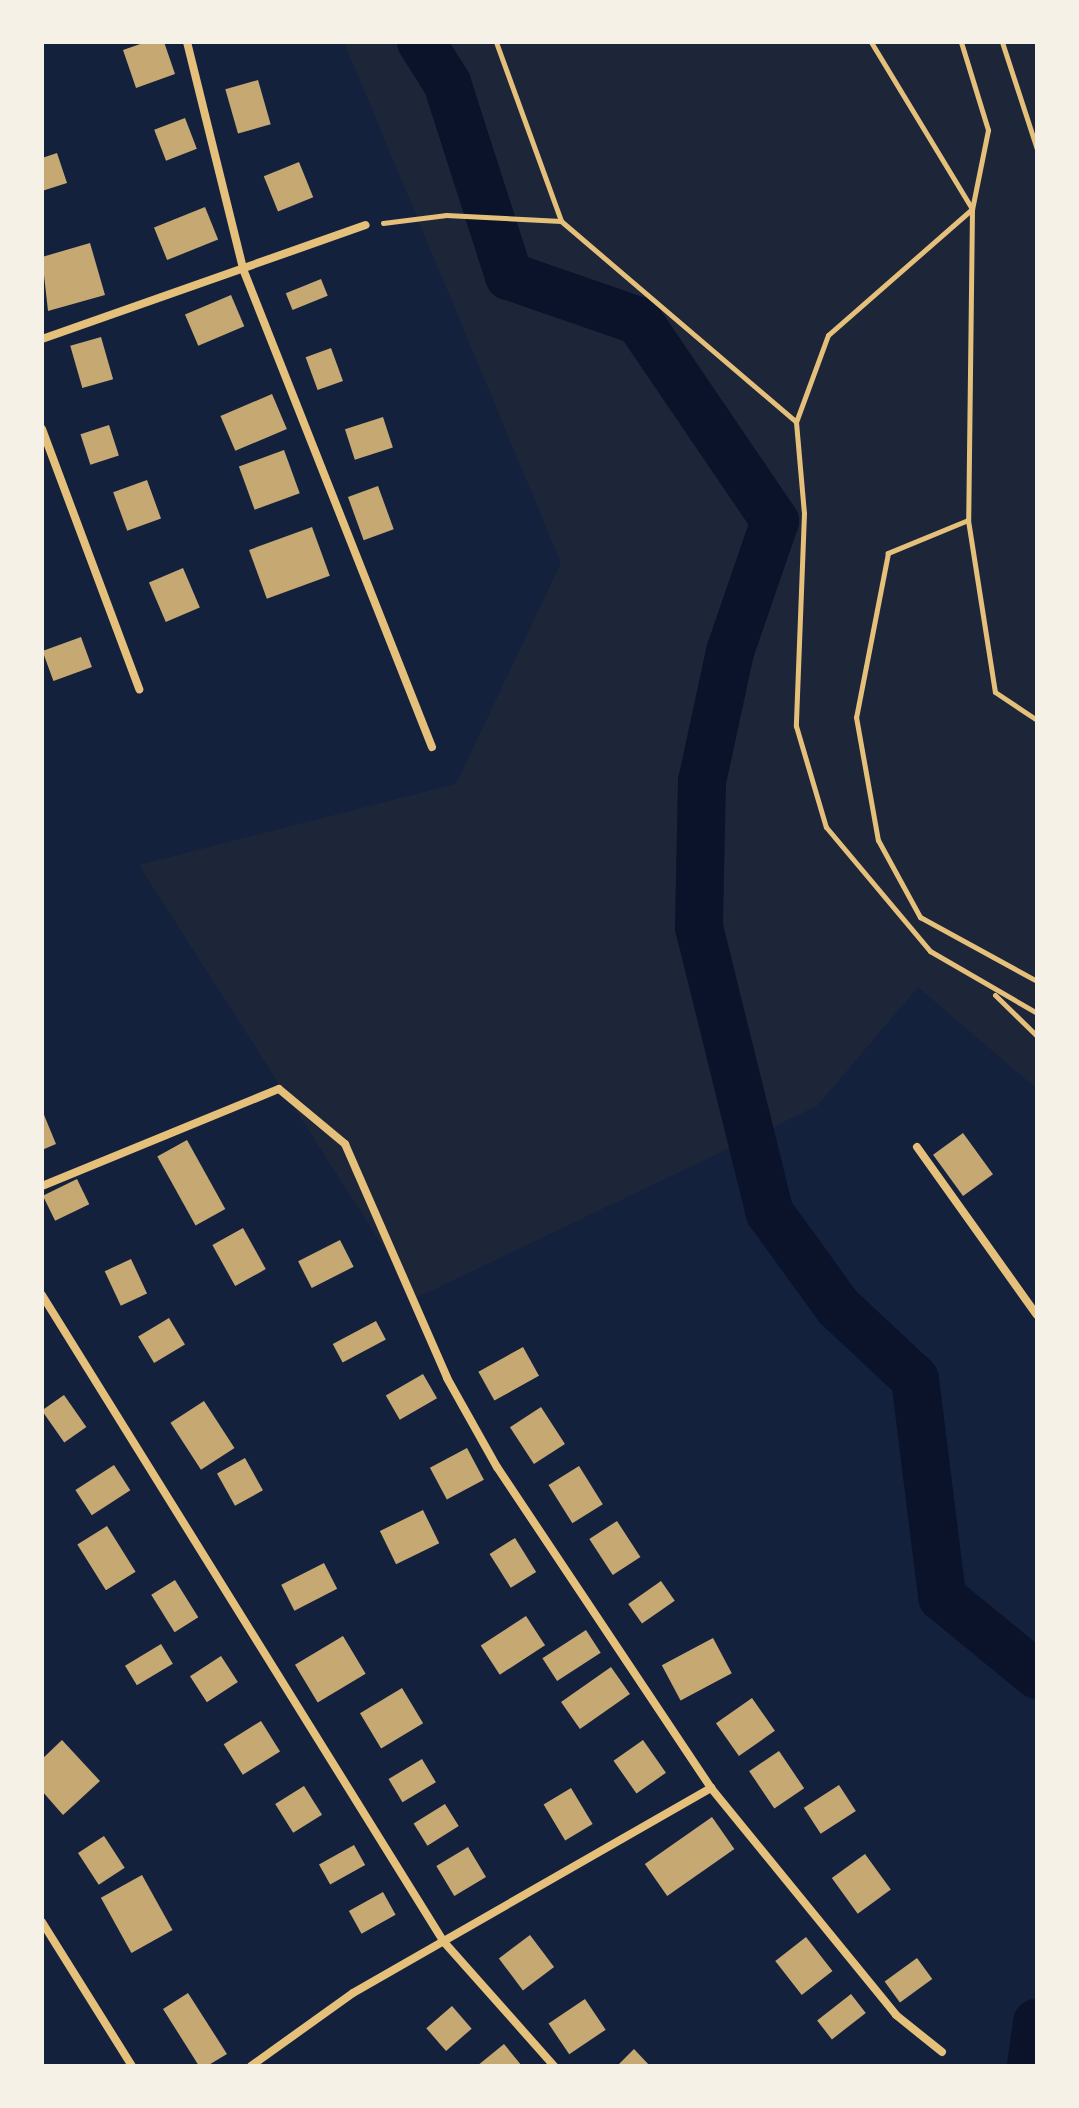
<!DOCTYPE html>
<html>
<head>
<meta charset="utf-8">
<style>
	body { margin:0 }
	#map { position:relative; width:1079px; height:2108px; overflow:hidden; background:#14213d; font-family:"Golos Text",sans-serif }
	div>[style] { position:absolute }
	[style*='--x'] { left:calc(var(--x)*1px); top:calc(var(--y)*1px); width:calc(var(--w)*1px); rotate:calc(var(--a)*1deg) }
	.green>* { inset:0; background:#1d2539 }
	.river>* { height:48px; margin:-24px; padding:0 24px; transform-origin:24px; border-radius:24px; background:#0b132b }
	.building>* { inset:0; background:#c6a872; transform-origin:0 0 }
	.path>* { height:5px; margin:-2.5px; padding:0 2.5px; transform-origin:2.5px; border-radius:2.5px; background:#e5c07b }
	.minor>* { height:8px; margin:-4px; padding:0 4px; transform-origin:4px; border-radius:4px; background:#e5c07b }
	span { translate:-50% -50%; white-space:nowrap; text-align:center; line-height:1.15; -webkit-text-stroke:6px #f6f1e7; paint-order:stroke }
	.frame { position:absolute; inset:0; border:44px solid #f6f1e7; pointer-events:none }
</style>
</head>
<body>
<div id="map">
	<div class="green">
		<div style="clip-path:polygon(344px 42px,1037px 42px,1037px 1089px,918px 987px,817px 1106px,416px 1298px,139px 865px,456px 784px,561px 563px)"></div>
	</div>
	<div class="river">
		<div style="--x:421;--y:42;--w:49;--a:57.6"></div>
		<div style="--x:447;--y:83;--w:203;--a:72.2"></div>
		<div style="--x:509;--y:276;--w:138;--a:19.1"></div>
		<div style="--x:639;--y:321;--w:242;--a:55.8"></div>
		<div style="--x:775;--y:521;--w:139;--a:109"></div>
		<div style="--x:730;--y:652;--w:132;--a:102.2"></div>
		<div style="--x:702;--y:781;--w:146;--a:91.2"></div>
		<div style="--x:699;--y:927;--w:295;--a:76.1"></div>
		<div style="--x:770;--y:1213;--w:116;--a:54.1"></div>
		<div style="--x:838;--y:1307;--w:105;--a:43.1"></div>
		<div style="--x:915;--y:1379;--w:220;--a:82.9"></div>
		<div style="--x:942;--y:1597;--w:123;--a:39.4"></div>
		<div style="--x:1031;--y:2066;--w:44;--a:-82.2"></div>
	</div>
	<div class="building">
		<div style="clip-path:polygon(146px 42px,164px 42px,175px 74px,136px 88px,123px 50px)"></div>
		<div style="left:258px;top:80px;width:46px;height:34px;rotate:74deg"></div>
		<div style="left:185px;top:118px;width:33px;height:33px;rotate:69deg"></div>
		<div style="clip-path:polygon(57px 153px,67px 183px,42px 191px,42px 158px)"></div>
		<div style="left:299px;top:162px;width:38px;height:38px;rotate:68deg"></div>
		<div style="left:205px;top:207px;width:35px;height:55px;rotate:68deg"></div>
		<div style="clip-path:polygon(90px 243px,105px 295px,48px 311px,42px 257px)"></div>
		<div style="left:321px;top:279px;width:18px;height:38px;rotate:68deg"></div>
		<div style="left:231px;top:295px;width:34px;height:50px;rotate:67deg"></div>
		<div style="left:101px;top:337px;width:44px;height:32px;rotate:74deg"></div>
		<div style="left:331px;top:348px;width:35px;height:27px;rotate:70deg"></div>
		<div style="left:272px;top:394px;width:38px;height:56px;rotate:67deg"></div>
		<div style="left:383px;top:417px;width:32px;height:40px;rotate:72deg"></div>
		<div style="left:109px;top:425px;width:32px;height:30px;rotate:72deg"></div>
		<div style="left:284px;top:450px;width:46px;height:48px;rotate:70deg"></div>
		<div style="left:147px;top:480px;width:41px;height:36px;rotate:70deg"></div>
		<div style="left:378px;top:486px;width:46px;height:32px;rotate:70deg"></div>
		<div style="left:312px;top:527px;width:52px;height:67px;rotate:70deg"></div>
		<div style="left:183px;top:568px;width:43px;height:37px;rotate:67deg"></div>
		<div style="left:81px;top:637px;width:32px;height:41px;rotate:70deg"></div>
		<div style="clip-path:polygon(42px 1110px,56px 1144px,42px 1150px)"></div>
		<div style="left:963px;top:1133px;width:51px;height:37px;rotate:54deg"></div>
		<div style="left:187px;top:1140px;width:79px;height:34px;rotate:61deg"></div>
		<div style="left:77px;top:1179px;width:28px;height:38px;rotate:64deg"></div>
		<div style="left:243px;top:1228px;width:47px;height:35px;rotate:61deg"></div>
		<div style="left:340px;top:1240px;width:30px;height:47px;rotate:63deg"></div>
		<div style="left:131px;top:1259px;width:38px;height:29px;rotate:65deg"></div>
		<div style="left:169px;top:1318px;width:31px;height:36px;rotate:59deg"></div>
		<div style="left:376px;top:1321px;width:21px;height:49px;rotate:62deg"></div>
		<div style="left:523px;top:1347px;width:33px;height:51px;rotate:61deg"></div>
		<div style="left:423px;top:1374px;width:28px;height:43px;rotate:60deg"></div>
		<div style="left:64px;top:1395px;width:39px;height:27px;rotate:55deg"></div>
		<div style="left:204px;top:1401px;width:56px;height:40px;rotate:57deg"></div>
		<div style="left:541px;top:1407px;width:44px;height:37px;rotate:57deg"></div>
		<div style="left:467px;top:1448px;width:36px;height:42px;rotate:62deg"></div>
		<div style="left:245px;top:1458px;width:37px;height:32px;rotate:61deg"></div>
		<div style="left:114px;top:1465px;width:30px;height:46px;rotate:57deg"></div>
		<div style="left:579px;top:1466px;width:45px;height:36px;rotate:58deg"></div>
		<div style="left:423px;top:1510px;width:37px;height:48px;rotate:64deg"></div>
		<div style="left:617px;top:1521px;width:43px;height:33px;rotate:57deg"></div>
		<div style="left:107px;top:1526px;width:54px;height:35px;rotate:58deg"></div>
		<div style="left:515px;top:1538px;width:40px;height:30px;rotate:58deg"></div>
		<div style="left:324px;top:1563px;width:29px;height:48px;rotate:63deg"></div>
		<div style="left:175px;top:1580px;width:44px;height:28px;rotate:58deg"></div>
		<div style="left:661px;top:1581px;width:24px;height:40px;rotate:55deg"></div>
		<div style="left:526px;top:1616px;width:35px;height:54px;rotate:57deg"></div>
		<div style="left:586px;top:1630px;width:27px;height:52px;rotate:57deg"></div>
		<div style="left:343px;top:1636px;width:44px;height:56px;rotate:59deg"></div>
		<div style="left:713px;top:1638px;width:40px;height:58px;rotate:62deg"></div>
		<div style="left:161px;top:1644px;width:23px;height:42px;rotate:59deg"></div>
		<div style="left:221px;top:1656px;width:31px;height:37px;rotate:57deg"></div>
		<div style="left:611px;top:1667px;width:33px;height:61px;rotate:55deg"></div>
		<div style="left:402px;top:1688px;width:41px;height:49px;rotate:59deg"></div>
		<div style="left:752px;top:1698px;width:40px;height:44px;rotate:55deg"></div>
		<div style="left:261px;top:1721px;width:36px;height:44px;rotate:58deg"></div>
		<div style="clip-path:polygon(62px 1740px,100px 1781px,63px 1815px,42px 1791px,42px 1759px)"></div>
		<div style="left:643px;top:1740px;width:40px;height:36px;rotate:55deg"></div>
		<div style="left:779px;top:1751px;width:45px;height:36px;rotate:56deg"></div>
		<div style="left:422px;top:1759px;width:27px;height:39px;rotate:59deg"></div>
		<div style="left:839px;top:1785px;width:31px;height:42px;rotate:57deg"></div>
		<div style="left:304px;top:1786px;width:34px;height:34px;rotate:58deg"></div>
		<div style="left:571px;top:1788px;width:42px;height:32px;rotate:59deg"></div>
		<div style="left:445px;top:1804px;width:26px;height:37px;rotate:58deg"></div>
		<div style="left:712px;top:1817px;width:39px;height:82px;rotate:55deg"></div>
		<div style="left:104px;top:1836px;width:38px;height:31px;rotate:57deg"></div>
		<div style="left:354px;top:1845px;width:23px;height:40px;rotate:61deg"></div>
		<div style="left:468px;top:1847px;width:35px;height:37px;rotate:59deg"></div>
		<div style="left:865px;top:1854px;width:44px;height:41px;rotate:54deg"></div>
		<div style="left:142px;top:1875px;width:63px;height:47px;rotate:61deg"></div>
		<div style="left:383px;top:1892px;width:26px;height:39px;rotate:61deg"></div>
		<div style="left:530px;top:1935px;width:40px;height:39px;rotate:53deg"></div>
		<div style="left:806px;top:1937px;width:43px;height:39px;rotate:52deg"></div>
		<div style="left:917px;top:1958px;width:26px;height:40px;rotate:54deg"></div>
		<div style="clip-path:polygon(188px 1993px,227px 2054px,207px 2066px,199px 2066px,163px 2009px)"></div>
		<div style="left:851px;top:1994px;width:24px;height:43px;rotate:52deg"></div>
		<div style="left:585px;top:1999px;width:37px;height:44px;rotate:56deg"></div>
		<div style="left:452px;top:2006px;width:30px;height:34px;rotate:49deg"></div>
		<div style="clip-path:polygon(504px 2044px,522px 2066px,477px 2066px)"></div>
		<div style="clip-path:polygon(634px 2049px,650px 2066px,617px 2066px)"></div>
	</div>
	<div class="path">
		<div style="--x:496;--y:42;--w:190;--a:70"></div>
		<div style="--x:561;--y:221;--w:309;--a:40.5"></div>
		<div style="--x:871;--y:42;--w:195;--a:58.8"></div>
		<div style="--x:972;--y:209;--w:191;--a:138.8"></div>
		<div style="--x:828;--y:335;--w:93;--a:110.2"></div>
		<div style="--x:796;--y:422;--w:91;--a:85"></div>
		<div style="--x:804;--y:513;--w:213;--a:92.2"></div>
		<div style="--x:796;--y:726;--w:105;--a:73.5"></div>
		<div style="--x:826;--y:827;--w:162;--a:50"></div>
		<div style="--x:930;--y:951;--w:124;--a:30.1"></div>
		<div style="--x:961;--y:42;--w:92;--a:72.9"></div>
		<div style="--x:988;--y:130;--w:81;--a:101.4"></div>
		<div style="--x:972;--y:209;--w:311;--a:90.7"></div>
		<div style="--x:968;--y:520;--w:174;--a:81.1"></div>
		<div style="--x:995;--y:692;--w:50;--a:33.7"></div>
		<div style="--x:1002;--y:42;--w:113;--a:71.9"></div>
		<div style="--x:383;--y:223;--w:64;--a:-7.2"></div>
		<div style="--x:446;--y:215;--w:115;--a:3"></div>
		<div style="--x:968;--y:520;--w:87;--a:157.6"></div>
		<div style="--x:888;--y:553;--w:167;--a:101"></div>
		<div style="--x:856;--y:717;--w:125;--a:79.9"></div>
		<div style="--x:878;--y:840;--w:88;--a:61.4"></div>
		<div style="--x:920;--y:917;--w:133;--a:28.7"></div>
		<div style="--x:995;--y:995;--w:59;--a:44.3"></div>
	</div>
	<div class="minor">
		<div style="--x:187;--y:42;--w:234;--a:76.1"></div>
		<div style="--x:243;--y:269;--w:514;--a:68.43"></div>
		<div style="--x:42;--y:339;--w:343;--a:-19.4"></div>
		<div style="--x:42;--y:429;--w:278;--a:69.5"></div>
		<div style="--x:917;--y:1147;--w:206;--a:54.5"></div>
		<div style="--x:42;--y:1186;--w:256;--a:-22.3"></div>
		<div style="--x:279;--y:1089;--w:86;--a:39.8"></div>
		<div style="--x:345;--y:1144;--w:255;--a:66.4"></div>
		<div style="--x:447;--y:1378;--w:102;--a:60.7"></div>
		<div style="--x:497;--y:1467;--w:386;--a:56.3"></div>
		<div style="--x:711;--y:1788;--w:293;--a:50.8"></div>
		<div style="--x:896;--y:2015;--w:59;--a:38.8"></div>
		<div style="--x:42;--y:1295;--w:762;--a:58.15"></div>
		<div style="--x:444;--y:1942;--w:166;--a:48.4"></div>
		<div style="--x:42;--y:1922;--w:170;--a:58"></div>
		<div style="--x:251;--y:2066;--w:125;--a:-35.6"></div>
		<div style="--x:353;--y:1993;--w:413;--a:-29.8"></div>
	</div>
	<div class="frame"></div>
</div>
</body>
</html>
